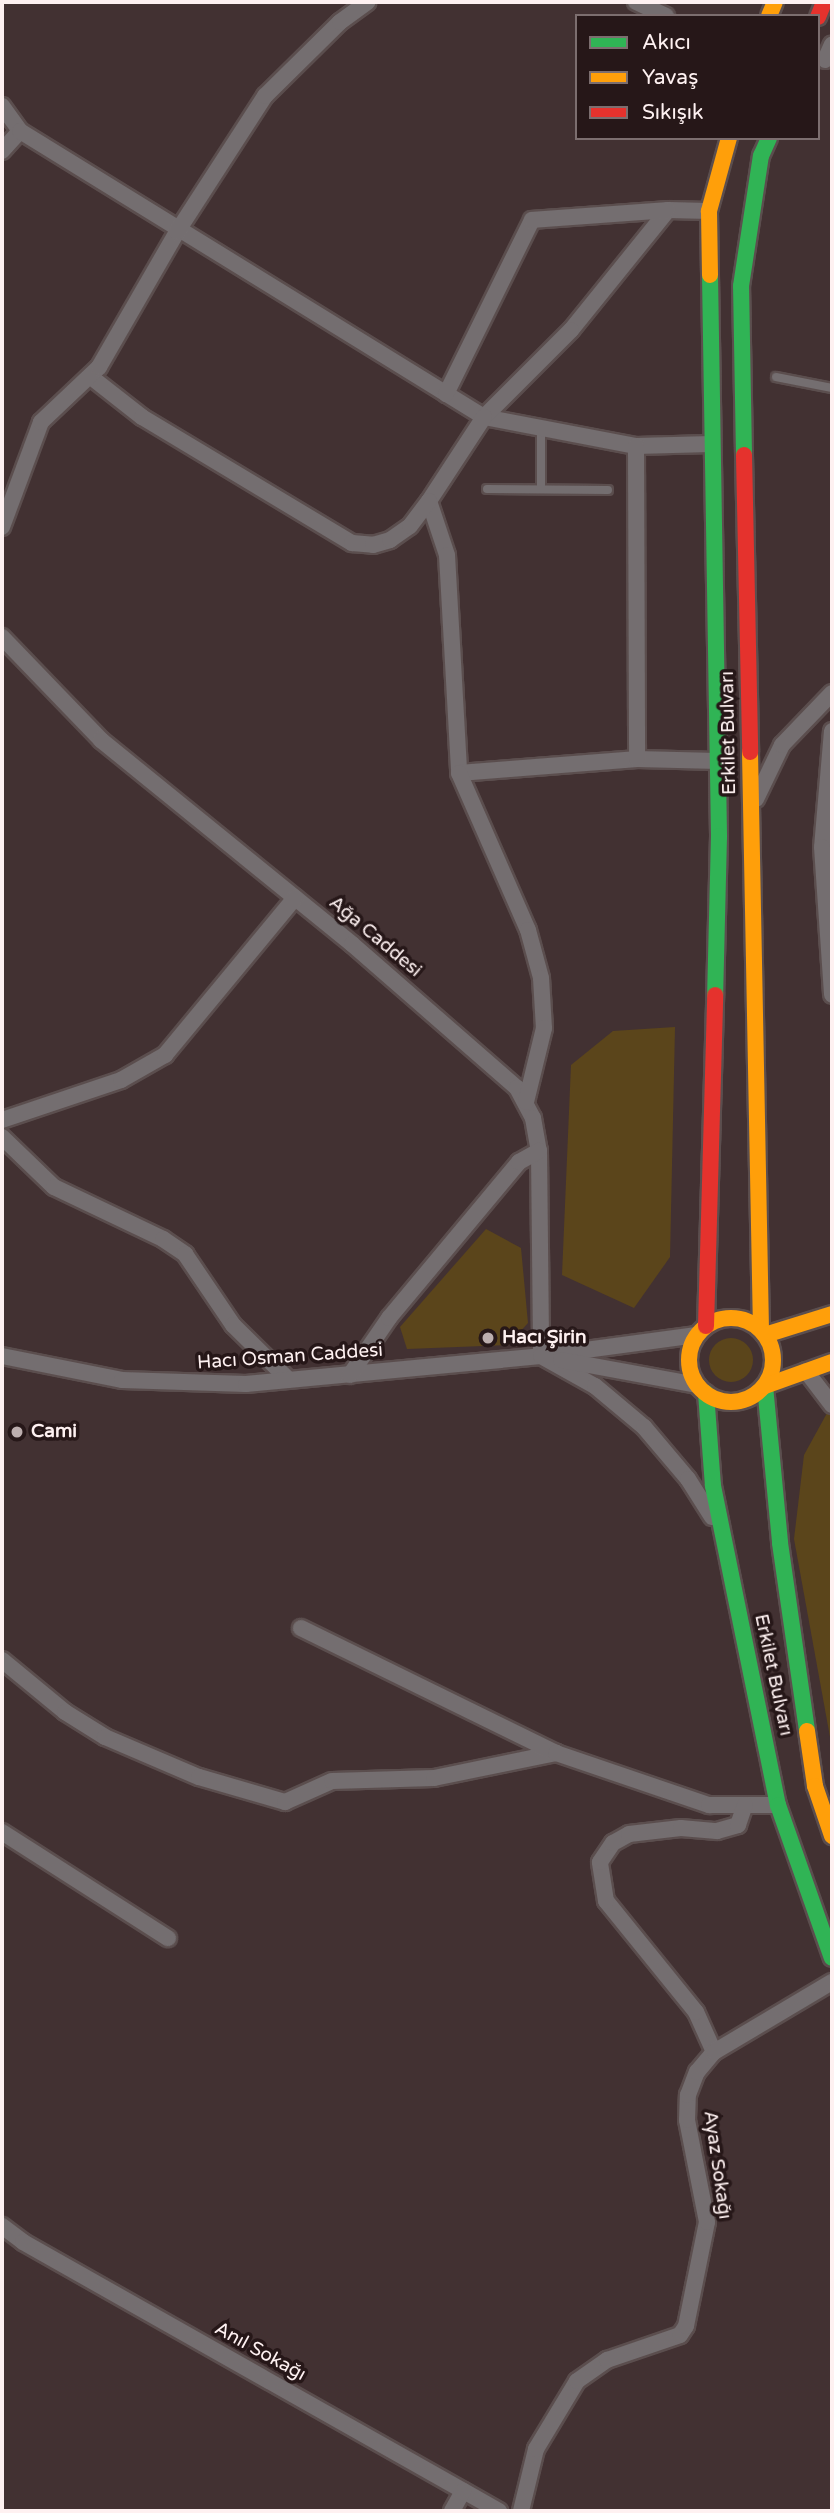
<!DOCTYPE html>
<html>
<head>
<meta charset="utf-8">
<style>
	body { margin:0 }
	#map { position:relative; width:834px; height:2513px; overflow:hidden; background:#423132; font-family:"Varela Round",sans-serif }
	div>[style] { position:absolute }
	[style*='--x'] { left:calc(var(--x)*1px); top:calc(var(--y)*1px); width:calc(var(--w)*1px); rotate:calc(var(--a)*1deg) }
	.green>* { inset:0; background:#5b451b }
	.round { border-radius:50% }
	.roads { filter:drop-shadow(2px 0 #5b4e4e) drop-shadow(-2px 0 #5b4e4e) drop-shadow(0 2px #5b4e4e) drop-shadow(0 -2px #5b4e4e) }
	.lane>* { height:8px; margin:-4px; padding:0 4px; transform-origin:4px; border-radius:4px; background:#746e70 }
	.street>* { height:16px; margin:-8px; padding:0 8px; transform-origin:8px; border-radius:8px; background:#746e70 }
	.fast>* { height:16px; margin:-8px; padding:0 8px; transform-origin:8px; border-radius:8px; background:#30b455 }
	.slow>* { height:16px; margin:-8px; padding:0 8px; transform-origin:8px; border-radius:8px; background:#ff9f0a }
	.slow>.ring { margin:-8px; padding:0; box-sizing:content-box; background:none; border:16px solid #ff9f0a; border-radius:50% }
	.jam>* { height:16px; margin:-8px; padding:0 8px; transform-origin:8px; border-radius:8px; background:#e5322d }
	.dots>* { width:19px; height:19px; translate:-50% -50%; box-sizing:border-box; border:4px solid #261718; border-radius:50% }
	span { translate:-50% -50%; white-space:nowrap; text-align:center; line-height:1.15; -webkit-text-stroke:7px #261718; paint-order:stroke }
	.street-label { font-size:19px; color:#fef1f1 }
	.poi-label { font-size:19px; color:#fef1f1; font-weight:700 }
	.left { translate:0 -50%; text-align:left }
	.frame { position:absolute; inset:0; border:4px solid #fef1f1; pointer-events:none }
	.legend { position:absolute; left:575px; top:14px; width:245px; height:126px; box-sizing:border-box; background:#261718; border:2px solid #7c6e6f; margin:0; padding:9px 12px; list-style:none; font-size:21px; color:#fef1f1 }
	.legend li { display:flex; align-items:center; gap:14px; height:35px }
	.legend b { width:35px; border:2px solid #7c6e6f }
</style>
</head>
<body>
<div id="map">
	<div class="green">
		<div style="clip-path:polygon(675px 1027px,670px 1257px,634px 1308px,562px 1275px,571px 1065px,613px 1031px)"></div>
		<div style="clip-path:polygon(486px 1229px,521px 1248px,528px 1323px,508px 1345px,407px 1349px,400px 1327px)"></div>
		<div class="round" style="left:709px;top:1338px;width:44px;height:44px"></div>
		<div style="clip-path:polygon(832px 1404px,832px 1748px,794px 1539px,804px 1455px)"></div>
	</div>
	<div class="roads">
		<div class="lane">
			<div style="--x:776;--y:377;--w:57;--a:11.1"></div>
			<div style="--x:541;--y:428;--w:60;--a:90"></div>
			<div style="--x:487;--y:489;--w:121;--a:0.5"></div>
		</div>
		<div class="street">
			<div style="--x:636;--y:2;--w:33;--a:25"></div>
			<div style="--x:825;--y:60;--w:17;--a:-66"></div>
			<div style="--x:2;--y:106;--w:31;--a:54"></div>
			<div style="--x:2;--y:151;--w:27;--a:-48"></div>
			<div style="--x:20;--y:131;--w:545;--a:31.65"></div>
			<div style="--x:484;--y:417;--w:155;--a:10.8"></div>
			<div style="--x:636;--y:446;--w:75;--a:-1.5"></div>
			<div style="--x:709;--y:211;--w:41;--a:-178.6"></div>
			<div style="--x:668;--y:210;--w:154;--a:128.9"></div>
			<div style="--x:571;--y:330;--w:123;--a:135"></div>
			<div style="--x:484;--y:417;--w:100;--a:123.2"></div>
			<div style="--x:429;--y:501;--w:57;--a:71.6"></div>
			<div style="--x:447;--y:555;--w:218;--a:86.8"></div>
			<div style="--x:459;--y:773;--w:179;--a:-4.5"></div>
			<div style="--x:637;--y:759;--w:81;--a:1.4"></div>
			<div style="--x:91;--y:377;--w:65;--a:38.1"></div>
			<div style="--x:142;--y:417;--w:245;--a:31"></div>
			<div style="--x:352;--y:543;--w:21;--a:5"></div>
			<div style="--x:373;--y:545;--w:18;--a:-16"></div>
			<div style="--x:390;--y:540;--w:24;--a:-35"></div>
			<div style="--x:410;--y:526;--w:31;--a:-53"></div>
			<div style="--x:446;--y:394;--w:194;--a:-63.7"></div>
			<div style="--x:532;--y:220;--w:136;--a:-4.2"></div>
			<div style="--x:636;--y:446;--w:313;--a:89.8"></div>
			<div style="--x:2;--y:527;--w:112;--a:-69.6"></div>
			<div style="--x:41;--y:422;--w:80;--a:-43.5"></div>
			<div style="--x:99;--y:367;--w:156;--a:-60"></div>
			<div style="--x:177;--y:232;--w:162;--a:-57.1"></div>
			<div style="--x:265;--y:96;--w:105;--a:-44.6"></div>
			<div style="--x:340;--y:22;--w:34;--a:-36"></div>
			<div style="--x:2;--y:637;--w:143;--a:46.1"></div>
			<div style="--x:101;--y:740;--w:323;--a:39.1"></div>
			<div style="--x:352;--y:944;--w:219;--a:41.1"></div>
			<div style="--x:517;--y:1088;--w:34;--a:62"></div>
			<div style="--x:533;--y:1118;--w:34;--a:80"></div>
			<div style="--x:539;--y:1151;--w:205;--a:89.4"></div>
			<div style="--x:832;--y:731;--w:116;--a:94.9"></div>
			<div style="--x:822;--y:847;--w:148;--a:86.1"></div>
			<div style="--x:459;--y:773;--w:171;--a:66.3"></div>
			<div style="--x:528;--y:930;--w:50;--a:74.8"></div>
			<div style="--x:541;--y:978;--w:50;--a:86.6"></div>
			<div style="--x:544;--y:1028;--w:76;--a:103.7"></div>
			<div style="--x:756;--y:799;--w:60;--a:-64.3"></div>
			<div style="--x:782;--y:745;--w:72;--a:-46.1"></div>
			<div style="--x:2;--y:1120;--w:126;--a:-18.6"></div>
			<div style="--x:121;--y:1080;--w:51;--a:-29.6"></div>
			<div style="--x:165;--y:1055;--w:204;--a:-50.4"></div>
			<div style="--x:2;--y:1137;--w:72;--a:43.9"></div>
			<div style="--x:54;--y:1187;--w:121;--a:25.5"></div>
			<div style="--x:163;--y:1239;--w:27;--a:34"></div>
			<div style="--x:185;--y:1254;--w:86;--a:55.9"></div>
			<div style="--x:233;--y:1325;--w:78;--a:44.5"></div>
			<div style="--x:2;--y:1356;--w:122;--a:11.3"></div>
			<div style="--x:122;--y:1380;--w:124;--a:1.8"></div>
			<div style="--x:246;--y:1384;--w:296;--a:-5.4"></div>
			<div style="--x:541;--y:1356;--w:157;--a:-7.7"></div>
			<div style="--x:541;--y:1356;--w:62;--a:29.1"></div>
			<div style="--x:595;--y:1386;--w:64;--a:39.9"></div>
			<div style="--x:644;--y:1427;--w:68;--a:49.8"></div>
			<div style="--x:688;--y:1479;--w:45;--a:57.7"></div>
			<div style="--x:561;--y:1360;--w:138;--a:10.4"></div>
			<div style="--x:806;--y:1371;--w:43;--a:52.6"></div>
			<div style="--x:350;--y:1375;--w:69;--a:-55.6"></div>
			<div style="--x:389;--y:1318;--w:203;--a:-50.2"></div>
			<div style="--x:519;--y:1162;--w:23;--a:-29"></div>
			<div style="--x:2;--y:1660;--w:82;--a:39.5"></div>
			<div style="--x:65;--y:1712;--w:47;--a:32"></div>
			<div style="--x:105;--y:1737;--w:102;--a:23.1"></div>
			<div style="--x:199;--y:1777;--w:90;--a:16.2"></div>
			<div style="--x:285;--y:1802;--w:51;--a:-24.1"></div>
			<div style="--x:332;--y:1781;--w:102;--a:-1.7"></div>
			<div style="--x:434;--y:1778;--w:125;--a:-11.6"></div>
			<div style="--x:556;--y:1753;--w:284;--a:-153.9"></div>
			<div style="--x:556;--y:1753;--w:162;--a:18.8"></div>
			<div style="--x:709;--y:1805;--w:69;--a:0"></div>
			<div style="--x:2;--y:1832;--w:197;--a:32.6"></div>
			<div style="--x:714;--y:2052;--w:44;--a:-114.2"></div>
			<div style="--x:696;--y:2012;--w:143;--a:-129"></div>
			<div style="--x:606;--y:1901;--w:39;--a:-99"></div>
			<div style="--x:600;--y:1862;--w:23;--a:-56"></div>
			<div style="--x:613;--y:1843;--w:18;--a:-29"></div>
			<div style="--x:629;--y:1834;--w:52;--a:-6.6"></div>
			<div style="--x:681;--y:1828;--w:36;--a:5"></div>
			<div style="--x:717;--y:1831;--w:22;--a:-16"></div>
			<div style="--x:738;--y:1825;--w:21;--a:-71"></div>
			<div style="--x:2;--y:2226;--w:26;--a:37"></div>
			<div style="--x:23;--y:2242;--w:547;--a:29.47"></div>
			<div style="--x:452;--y:2511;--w:23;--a:-61"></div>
			<div style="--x:521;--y:2511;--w:64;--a:-76.4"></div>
			<div style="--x:536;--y:2449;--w:79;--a:-58.9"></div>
			<div style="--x:577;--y:2381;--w:37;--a:-35"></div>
			<div style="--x:607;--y:2360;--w:77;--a:-18.9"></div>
			<div style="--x:680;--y:2335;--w:11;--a:-56"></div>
			<div style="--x:686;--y:2326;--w:106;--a:-78.6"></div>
			<div style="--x:707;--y:2222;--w:104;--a:-101.1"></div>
			<div style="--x:687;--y:2120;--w:25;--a:-88"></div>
			<div style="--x:688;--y:2095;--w:25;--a:-69"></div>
			<div style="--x:697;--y:2072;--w:26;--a:-50"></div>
			<div style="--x:714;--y:2052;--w:137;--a:-30.7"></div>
		</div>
		<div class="fast">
			<div style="--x:710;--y:275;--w:561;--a:89.08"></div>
			<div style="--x:719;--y:836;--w:159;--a:91.4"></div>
			<div style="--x:744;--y:455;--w:169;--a:-91"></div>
			<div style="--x:741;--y:286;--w:132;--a:-81.3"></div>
			<div style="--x:761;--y:156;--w:20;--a:-66"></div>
			<div style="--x:765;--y:1386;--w:158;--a:84.5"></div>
			<div style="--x:780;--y:1543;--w:190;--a:81.8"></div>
			<div style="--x:706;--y:1393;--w:93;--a:85.7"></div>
			<div style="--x:713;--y:1486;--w:326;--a:78.5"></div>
			<div style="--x:778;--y:1805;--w:162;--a:70.6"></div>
		</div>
		<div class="slow">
			<div style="--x:769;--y:16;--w:15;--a:-67"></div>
			<div style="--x:710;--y:275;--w:64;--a:-90.9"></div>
			<div style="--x:709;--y:211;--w:76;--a:-74.7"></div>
			<div style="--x:750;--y:752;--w:578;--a:88.91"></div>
			<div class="ring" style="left:689px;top:1318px;width:68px;height:68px"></div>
			<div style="--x:765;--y:1335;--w:70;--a:-17.4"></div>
			<div style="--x:765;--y:1386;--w:71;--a:-19.7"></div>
			<div style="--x:807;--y:1731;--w:56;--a:81.7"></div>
			<div style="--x:815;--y:1786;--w:53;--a:71.2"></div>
		</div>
		<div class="jam">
			<div style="--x:818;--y:17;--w:16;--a:-68"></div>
			<div style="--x:744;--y:455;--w:297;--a:88.8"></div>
			<div style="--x:706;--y:1326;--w:331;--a:-88.4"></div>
		</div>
	</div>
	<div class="dots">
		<div style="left:488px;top:1338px;background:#bcaeae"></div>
		<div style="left:17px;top:1432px;background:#bcaeae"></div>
	</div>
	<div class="street-label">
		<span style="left:729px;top:733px;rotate:-91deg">Erkilet Bulvarı</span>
		<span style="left:375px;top:937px;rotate:40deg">Ağa Caddesi</span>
		<span style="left:290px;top:1357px;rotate:-4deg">Hacı Osman Caddesi</span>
		<span style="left:773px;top:1675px;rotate:78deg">Erkilet Bulvarı</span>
		<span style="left:717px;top:2165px;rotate:82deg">Ayaz Sokağı</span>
		<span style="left:260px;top:2352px;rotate:29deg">Anıl Sokağı</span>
	</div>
	<div class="poi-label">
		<span class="left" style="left:502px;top:1338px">Hacı Şirin</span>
		<span class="left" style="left:31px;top:1432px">Cami</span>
	</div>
	<div class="frame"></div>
	<ul class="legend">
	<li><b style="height:9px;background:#30b455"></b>Akıcı</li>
	<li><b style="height:9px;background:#ff9f0a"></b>Yavaş</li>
	<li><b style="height:9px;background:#e5322d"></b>Sıkışık</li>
	</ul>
</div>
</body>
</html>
